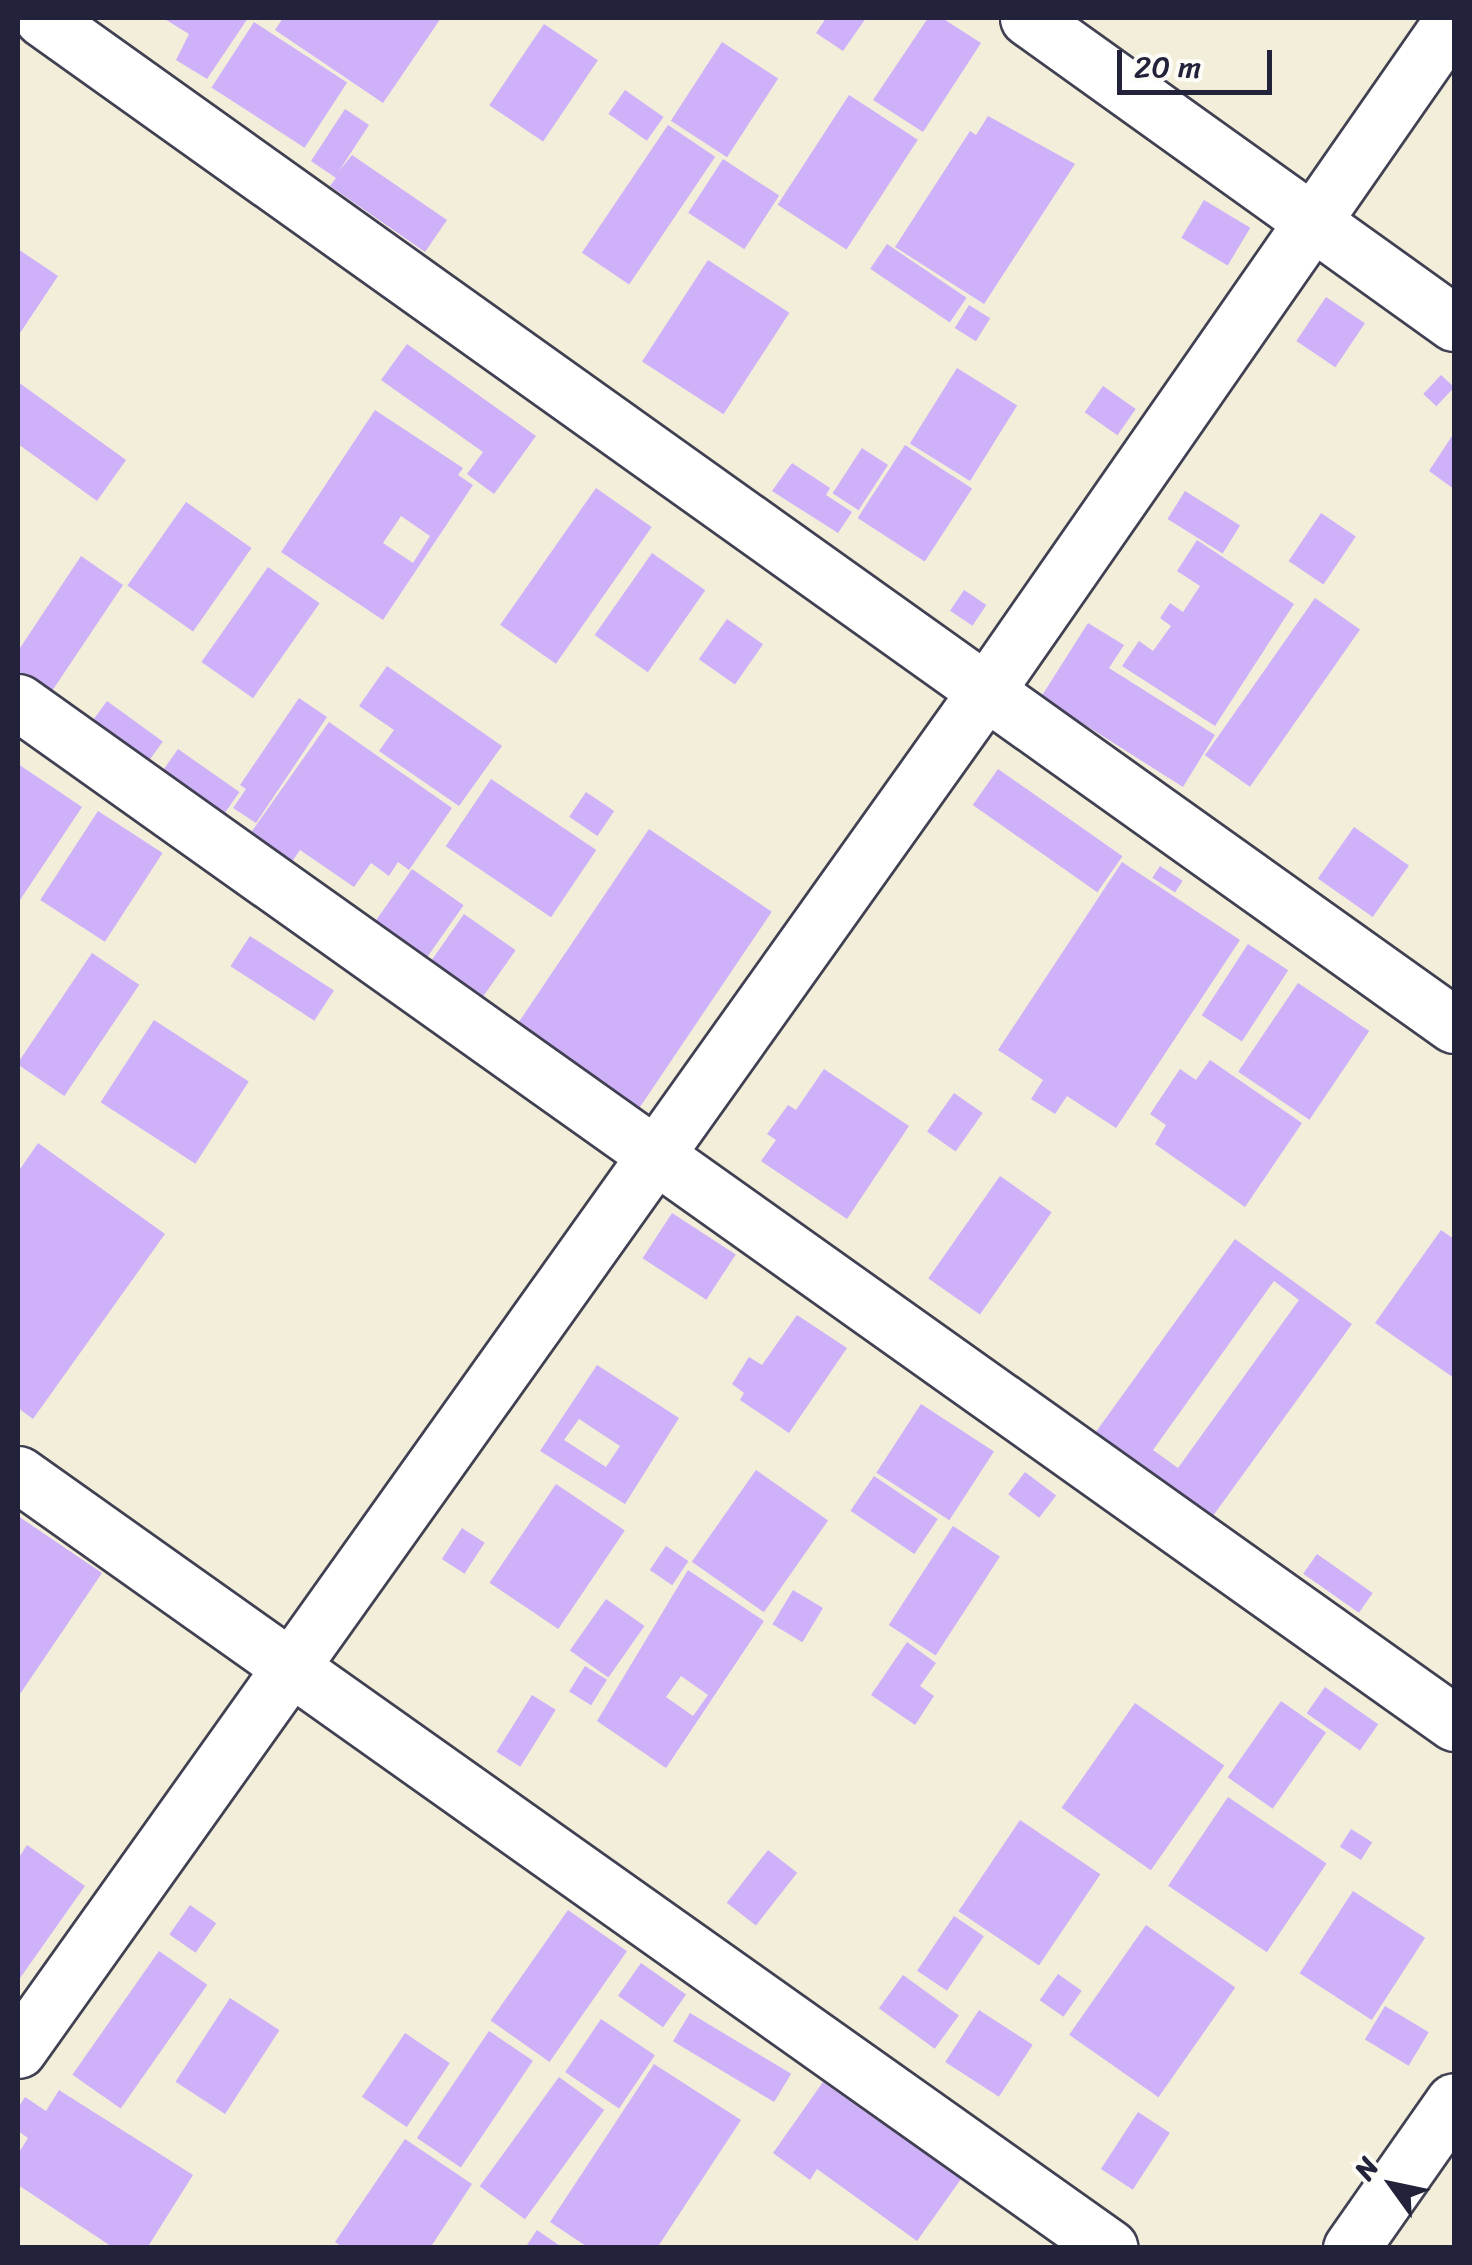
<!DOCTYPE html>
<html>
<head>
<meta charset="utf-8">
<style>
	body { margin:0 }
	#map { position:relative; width:1472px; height:2265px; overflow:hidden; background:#f2eeda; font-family:Sriracha,sans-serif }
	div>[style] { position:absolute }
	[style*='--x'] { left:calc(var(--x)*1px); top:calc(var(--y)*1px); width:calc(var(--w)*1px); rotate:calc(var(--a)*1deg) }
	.building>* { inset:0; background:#cfb1f9; transform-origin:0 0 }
	.roads { filter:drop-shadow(2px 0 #414153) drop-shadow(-2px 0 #414153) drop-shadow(0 2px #414153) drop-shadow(0 -2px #414153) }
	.minor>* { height:55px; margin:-27.5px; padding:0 27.5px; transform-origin:27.5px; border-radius:27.5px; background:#fff }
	span { translate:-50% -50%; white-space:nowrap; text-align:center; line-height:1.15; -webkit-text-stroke:10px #fdfcf7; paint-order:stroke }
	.frame { position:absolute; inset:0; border:20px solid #22223b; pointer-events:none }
	.north { position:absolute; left:1342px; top:2135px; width:100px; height:100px; -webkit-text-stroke:8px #fdfcf7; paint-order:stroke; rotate:303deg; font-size:28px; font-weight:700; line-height:40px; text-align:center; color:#22223b }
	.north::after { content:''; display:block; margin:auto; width:35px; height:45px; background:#22223b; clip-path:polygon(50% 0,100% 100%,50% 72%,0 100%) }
	.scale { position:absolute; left:1117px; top:50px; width:155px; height:45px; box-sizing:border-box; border:5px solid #22223b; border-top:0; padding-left:12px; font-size:30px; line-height:35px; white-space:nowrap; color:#22223b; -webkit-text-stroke:8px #fdfcf7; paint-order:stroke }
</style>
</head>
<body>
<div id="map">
	<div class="building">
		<div style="clip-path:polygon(163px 18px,248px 18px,207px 79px,176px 60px,189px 34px)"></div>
		<div style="clip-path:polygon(283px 18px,441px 18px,383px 103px,275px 30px)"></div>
		<div style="clip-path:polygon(826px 18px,866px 18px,843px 51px,816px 33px)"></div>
		<div style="clip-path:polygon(928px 18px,942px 18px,981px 43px,923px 132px,873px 100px)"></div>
		<div style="left:254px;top:22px;width:111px;height:78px;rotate:33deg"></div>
		<div style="left:544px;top:24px;width:65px;height:98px;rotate:34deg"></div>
		<div style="left:722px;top:42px;width:67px;height:94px;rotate:33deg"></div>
		<div style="left:625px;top:90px;width:47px;height:29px;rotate:35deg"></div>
		<div style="left:849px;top:95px;width:82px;height:131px;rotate:33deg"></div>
		<div style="clip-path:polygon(345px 109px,369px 125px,339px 171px,352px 155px,447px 220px,425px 252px,330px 186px,336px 178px,311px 161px)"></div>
		<div style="clip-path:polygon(988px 116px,1075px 164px,984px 304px,895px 247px,970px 131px,976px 135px)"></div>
		<div style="left:668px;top:125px;width:57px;height:154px;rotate:34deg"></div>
		<div style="left:723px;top:159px;width:67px;height:64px;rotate:33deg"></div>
		<div style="left:1204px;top:200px;width:54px;height:44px;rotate:31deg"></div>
		<div style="left:887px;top:244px;width:96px;height:30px;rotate:34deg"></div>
		<div style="clip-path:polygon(18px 249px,58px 276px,18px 336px)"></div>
		<div style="left:708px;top:260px;width:97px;height:121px;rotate:33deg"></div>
		<div style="left:1326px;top:297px;width:47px;height:53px;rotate:34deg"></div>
		<div style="left:969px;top:305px;width:25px;height:27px;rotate:32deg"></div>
		<div style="clip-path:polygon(407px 344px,536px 436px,494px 494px,467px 474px,483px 452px,381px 380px)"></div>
		<div style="left:957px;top:368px;width:71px;height:89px;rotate:32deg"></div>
		<div style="left:1441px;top:375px;width:18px;height:26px;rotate:43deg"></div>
		<div style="clip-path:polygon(18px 382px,126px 460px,97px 501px,18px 444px)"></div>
		<div style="left:1103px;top:386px;width:40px;height:32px;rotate:35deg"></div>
		<div style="clip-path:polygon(evenodd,375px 410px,463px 468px,458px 475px,473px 485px,383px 620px,281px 552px,375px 410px,401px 516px,430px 536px,413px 563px,383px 543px,401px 516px)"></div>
		<div style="clip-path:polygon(1454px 433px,1454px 489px,1429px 471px)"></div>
		<div style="left:905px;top:445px;width:80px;height:87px;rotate:33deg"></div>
		<div style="left:862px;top:448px;width:31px;height:54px;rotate:33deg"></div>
		<div style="clip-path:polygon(792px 463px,830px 488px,826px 495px,852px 512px,838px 533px,772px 491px)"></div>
		<div style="left:596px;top:488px;width:68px;height:167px;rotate:35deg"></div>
		<div style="left:1185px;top:491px;width:65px;height:33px;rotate:32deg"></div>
		<div style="left:186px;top:502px;width:80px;height:102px;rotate:35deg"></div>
		<div style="left:1321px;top:513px;width:42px;height:58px;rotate:34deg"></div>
		<div style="clip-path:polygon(1197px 540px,1294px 604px,1215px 726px,1122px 666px,1139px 641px,1153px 651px,1171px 626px,1160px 618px,1170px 603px,1183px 612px,1200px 586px,1177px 571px)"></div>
		<div style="left:652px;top:553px;width:65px;height:100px;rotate:35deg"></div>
		<div style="clip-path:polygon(81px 556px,123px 585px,50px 694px,18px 672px,18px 651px)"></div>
		<div style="left:268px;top:567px;width:63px;height:116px;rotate:35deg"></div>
		<div style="left:964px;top:590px;width:27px;height:25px;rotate:34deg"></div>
		<div style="left:1315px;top:598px;width:55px;height:192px;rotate:35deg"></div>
		<div style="left:727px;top:619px;width:44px;height:49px;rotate:35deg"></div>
		<div style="clip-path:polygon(1088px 623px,1124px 645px,1109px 668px,1215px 735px,1183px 787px,1041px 697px)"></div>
		<div style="clip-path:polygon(387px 666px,502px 746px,459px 806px,379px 751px,394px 730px,359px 706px)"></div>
		<div style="clip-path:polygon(299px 698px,327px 717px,256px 823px,233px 808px,246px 789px,240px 785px)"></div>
		<div style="left:107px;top:701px;width:69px;height:23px;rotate:36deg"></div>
		<div style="clip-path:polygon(329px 722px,452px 808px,409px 870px,398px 862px,389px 876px,371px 863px,354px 887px,300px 850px,291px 863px,250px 834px)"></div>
		<div style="left:178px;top:749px;width:75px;height:29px;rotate:35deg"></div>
		<div style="clip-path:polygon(18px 764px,82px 807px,18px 903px)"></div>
		<div style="left:998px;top:769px;width:152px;height:44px;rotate:35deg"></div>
		<div style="left:491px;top:779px;width:127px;height:81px;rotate:34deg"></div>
		<div style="left:586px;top:792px;width:34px;height:30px;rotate:34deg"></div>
		<div style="left:98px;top:811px;width:77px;height:106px;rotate:33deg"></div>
		<div style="left:1354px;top:827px;width:67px;height:63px;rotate:35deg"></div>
		<div style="left:649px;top:829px;width:148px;height:257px;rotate:34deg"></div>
		<div style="clip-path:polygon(1122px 862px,1240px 940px,1116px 1128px,1067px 1096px,1055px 1114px,1031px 1099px,1043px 1080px,998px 1050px)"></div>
		<div style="left:1160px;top:866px;width:27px;height:14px;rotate:33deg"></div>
		<div style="left:412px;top:869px;width:63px;height:86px;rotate:35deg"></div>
		<div style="left:464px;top:914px;width:63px;height:57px;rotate:35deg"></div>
		<div style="left:250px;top:936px;width:100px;height:36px;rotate:33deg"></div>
		<div style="left:1248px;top:944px;width:48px;height:85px;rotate:33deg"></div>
		<div style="left:92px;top:953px;width:57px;height:134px;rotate:34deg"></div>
		<div style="left:1298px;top:983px;width:86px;height:107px;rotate:34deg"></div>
		<div style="left:154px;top:1020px;width:113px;height:98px;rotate:33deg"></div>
		<div style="clip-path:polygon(1210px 1060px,1302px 1123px,1245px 1207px,1155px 1144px,1166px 1125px,1150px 1114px,1180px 1069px,1196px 1080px)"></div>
		<div style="clip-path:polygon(824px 1069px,909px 1126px,847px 1219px,761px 1161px,776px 1140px,767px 1134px,788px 1105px,796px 1110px)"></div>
		<div style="left:954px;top:1093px;width:35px;height:47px;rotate:35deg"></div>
		<div style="clip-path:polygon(38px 1143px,165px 1234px,33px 1419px,18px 1408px,18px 1172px)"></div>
		<div style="left:1000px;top:1176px;width:63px;height:125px;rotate:35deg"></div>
		<div style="left:672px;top:1213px;width:76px;height:54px;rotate:33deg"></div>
		<div style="clip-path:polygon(1441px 1230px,1454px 1239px,1454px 1378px,1375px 1323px)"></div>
		<div style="clip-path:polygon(evenodd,1235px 1239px,1352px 1324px,1210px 1520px,1093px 1436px,1235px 1239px,1274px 1281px,1299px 1300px,1178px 1468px,1153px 1450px,1274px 1281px)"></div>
		<div style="clip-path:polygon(797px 1315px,847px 1348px,789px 1433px,740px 1400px,744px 1393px,732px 1384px,749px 1357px,762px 1365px)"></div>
		<div style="clip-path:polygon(evenodd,597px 1365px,679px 1418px,625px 1504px,540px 1451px,597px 1365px,579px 1419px,620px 1446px,606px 1467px,564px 1440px,579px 1419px)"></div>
		<div style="left:921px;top:1404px;width:87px;height:82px;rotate:33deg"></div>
		<div style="left:756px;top:1470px;width:88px;height:112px;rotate:35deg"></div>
		<div style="left:1025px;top:1472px;width:39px;height:28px;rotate:37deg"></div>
		<div style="left:874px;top:1476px;width:77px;height:42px;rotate:34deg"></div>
		<div style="left:556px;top:1484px;width:83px;height:119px;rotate:34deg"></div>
		<div style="clip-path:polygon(18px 1516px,102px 1573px,18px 1697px)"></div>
		<div style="left:953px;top:1526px;width:56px;height:118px;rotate:33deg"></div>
		<div style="left:462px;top:1528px;width:27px;height:37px;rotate:33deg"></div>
		<div style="left:666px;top:1546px;width:27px;height:29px;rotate:34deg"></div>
		<div style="left:1317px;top:1554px;width:68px;height:24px;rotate:35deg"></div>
		<div style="clip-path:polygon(evenodd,688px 1570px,764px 1621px,666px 1768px,597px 1721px,688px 1570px,681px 1676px,708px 1695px,693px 1716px,666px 1697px,681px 1676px)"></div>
		<div style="left:793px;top:1590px;width:35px;height:40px;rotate:31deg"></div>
		<div style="left:606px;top:1599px;width:47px;height:63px;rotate:35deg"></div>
		<div style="clip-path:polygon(907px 1642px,936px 1663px,920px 1686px,934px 1696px,915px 1725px,871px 1695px)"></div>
		<div style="left:585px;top:1666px;width:26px;height:30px;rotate:32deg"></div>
		<div style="left:1325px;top:1687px;width:65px;height:32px;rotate:35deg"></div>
		<div style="left:532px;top:1695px;width:28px;height:67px;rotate:32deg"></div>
		<div style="left:1281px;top:1701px;width:55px;height:93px;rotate:35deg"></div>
		<div style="left:1135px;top:1703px;width:109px;height:128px;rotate:35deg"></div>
		<div style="left:1228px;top:1797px;width:119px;height:107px;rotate:34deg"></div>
		<div style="left:1020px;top:1820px;width:97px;height:110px;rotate:34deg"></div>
		<div style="left:1351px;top:1829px;width:25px;height:21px;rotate:32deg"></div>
		<div style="clip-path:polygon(27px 1845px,85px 1886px,18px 1981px,18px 1859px)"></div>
		<div style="left:768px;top:1850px;width:37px;height:67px;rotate:38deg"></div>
		<div style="left:1353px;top:1891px;width:86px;height:98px;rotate:33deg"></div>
		<div style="left:190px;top:1905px;width:32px;height:36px;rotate:35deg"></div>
		<div style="left:568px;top:1910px;width:72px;height:135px;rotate:35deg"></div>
		<div style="left:954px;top:1916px;width:36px;height:66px;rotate:34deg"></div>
		<div style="left:1146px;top:1925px;width:109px;height:134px;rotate:35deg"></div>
		<div style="left:159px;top:1951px;width:59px;height:151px;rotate:35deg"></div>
		<div style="left:641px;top:1963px;width:55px;height:40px;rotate:35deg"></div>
		<div style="left:1058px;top:1974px;width:29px;height:32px;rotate:35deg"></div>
		<div style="left:903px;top:1975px;width:69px;height:41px;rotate:36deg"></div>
		<div style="left:230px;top:1998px;width:59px;height:100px;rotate:33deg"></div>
		<div style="left:1385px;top:2006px;width:51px;height:39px;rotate:31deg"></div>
		<div style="left:979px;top:2010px;width:64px;height:62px;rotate:33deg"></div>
		<div style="left:690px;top:2013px;width:118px;height:33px;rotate:31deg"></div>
		<div style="left:601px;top:2019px;width:65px;height:64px;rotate:34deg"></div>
		<div style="left:489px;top:2031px;width:53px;height:129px;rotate:34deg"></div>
		<div style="left:405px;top:2033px;width:54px;height:77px;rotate:34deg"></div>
		<div style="clip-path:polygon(654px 2064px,741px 2120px,657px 2248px,589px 2248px,550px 2222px)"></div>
		<div style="left:559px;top:2077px;width:56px;height:135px;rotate:36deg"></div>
		<div style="clip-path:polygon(823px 2082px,961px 2179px,917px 2241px,817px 2169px,810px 2180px,773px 2153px)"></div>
		<div style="clip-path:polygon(59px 2090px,193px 2175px,147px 2248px,114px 2248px,18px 2185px,18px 2154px,28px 2138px,18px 2131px,18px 2108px,25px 2097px,46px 2111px)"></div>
		<div style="left:1138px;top:2112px;width:38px;height:68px;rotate:33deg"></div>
		<div style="clip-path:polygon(405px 2139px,472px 2184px,430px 2248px,344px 2248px,335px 2242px)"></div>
		<div style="clip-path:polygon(537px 2230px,563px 2248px,525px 2248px)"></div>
	</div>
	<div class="roads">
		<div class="minor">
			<div style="--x:42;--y:18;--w:1734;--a:35.5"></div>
			<div style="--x:1028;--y:18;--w:524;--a:35.6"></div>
			<div style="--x:18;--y:702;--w:1762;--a:35.41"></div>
			<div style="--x:18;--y:1474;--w:1338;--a:35.33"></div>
			<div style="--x:18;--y:2050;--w:1669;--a:-54.54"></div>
			<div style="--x:986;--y:691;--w:820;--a:-55.19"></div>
			<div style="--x:1351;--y:2248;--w:179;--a:-55"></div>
		</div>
	</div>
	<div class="frame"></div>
	<div class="north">N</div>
	<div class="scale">20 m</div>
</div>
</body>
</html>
